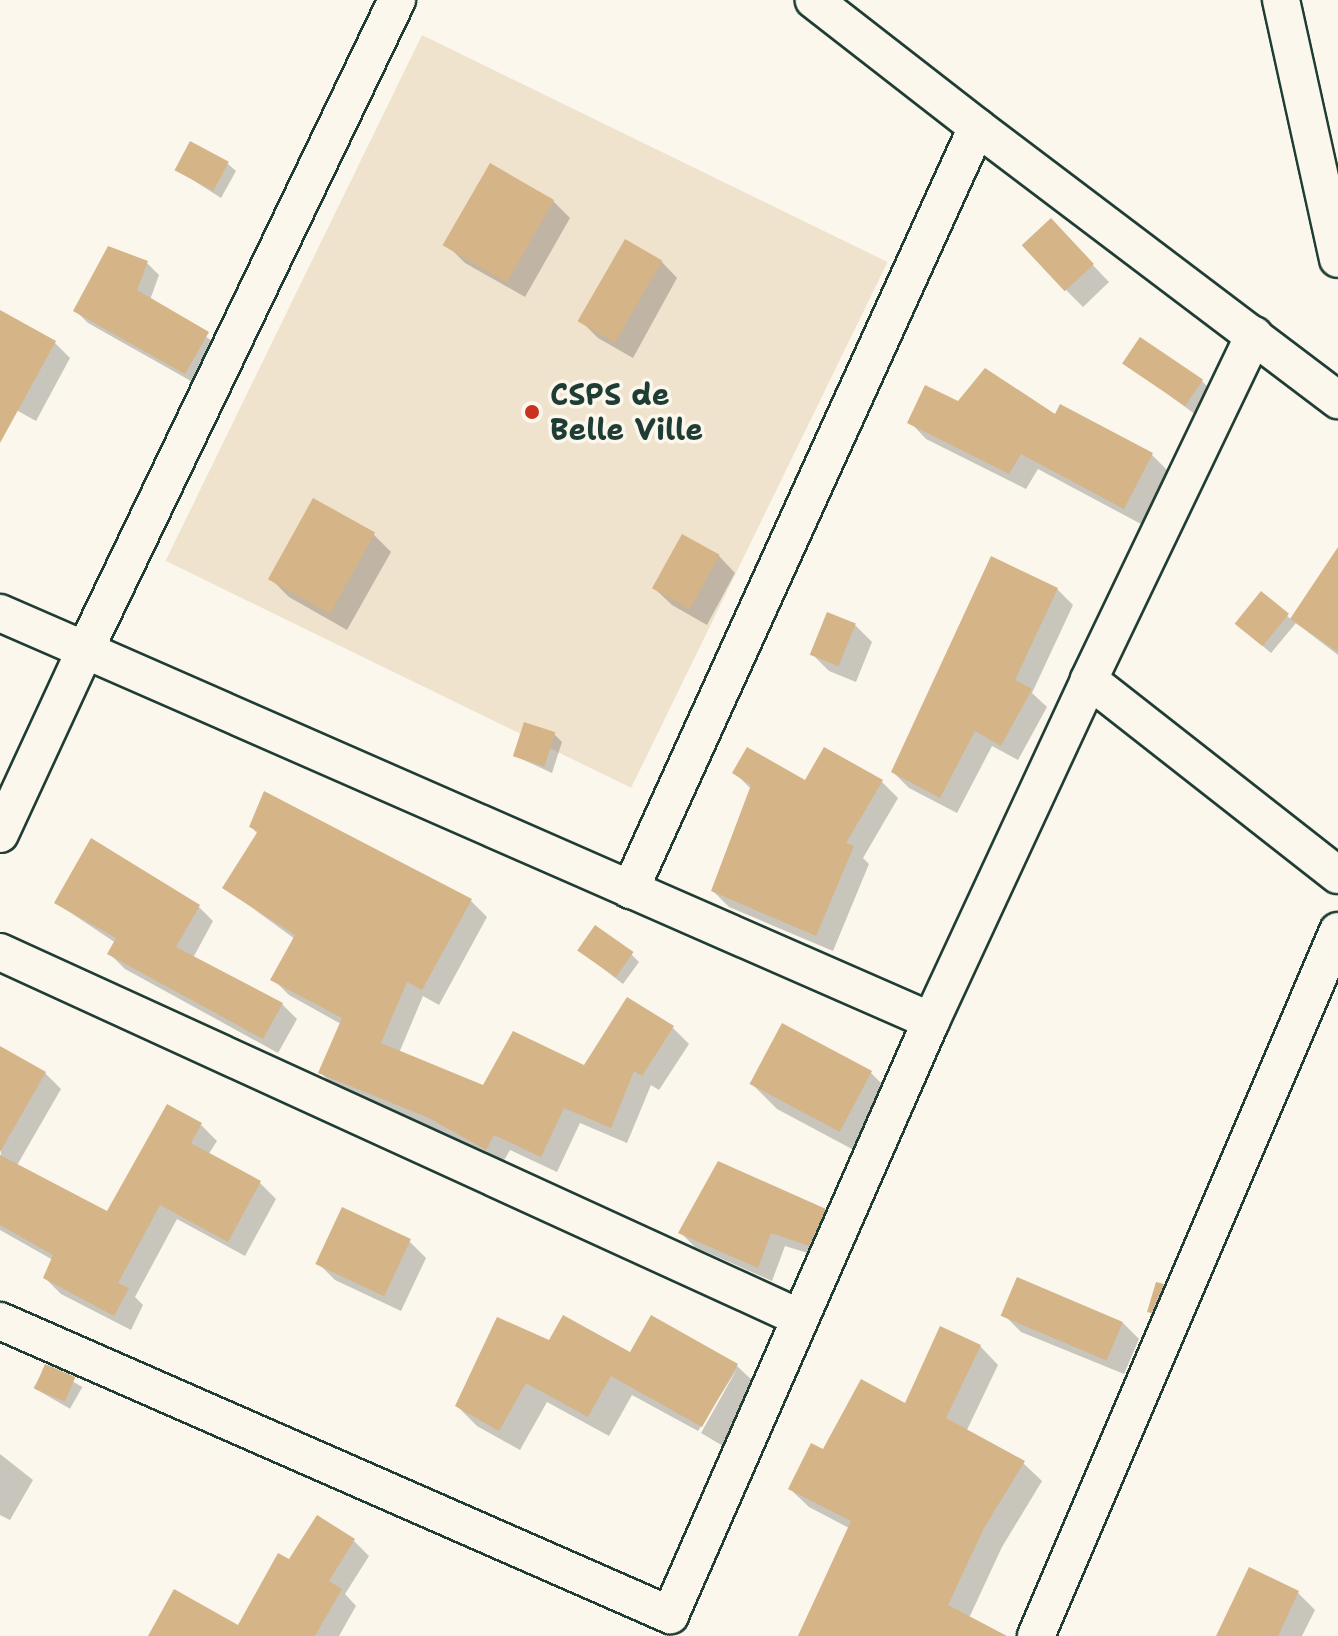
<!DOCTYPE html>
<html>
<head>
<meta charset="utf-8">
<style>
	body { margin:0 }
	#map { position:relative; width:1338px; height:1636px; overflow:hidden; background:#fbf7ec; font-family:"Shantell Sans",sans-serif }
	div>[style] { position:absolute }
	[style*='--x'] { left:calc(var(--x)*1px); top:calc(var(--y)*1px); width:calc(var(--w)*1px); rotate:calc(var(--a)*1deg) }
	.built>* { inset:0; background:#f0e3ce; transform-origin:0 0 }
	.shadow>* { inset:0; background:#0003; transform-origin:0 0 }
	.building>* { inset:0; background:#d5b488; transform-origin:0 0 }
	.roads { filter:drop-shadow(2px 0 #1f3d34) drop-shadow(-2px 0 #1f3d34) drop-shadow(0 2px #1f3d34) drop-shadow(0 -2px #1f3d34) }
	.street>* { height:36px; margin:-18px; padding:0 18px; transform-origin:18px; border-radius:18px; background:#fbf7ec }
	.dots>* { width:22px; height:22px; translate:-50% -50%; box-sizing:border-box; border:4px solid #fbf7ec; border-radius:50% }
	span { translate:-50% -50%; white-space:nowrap; text-align:center; line-height:1.15; -webkit-text-stroke:7px #fbf7ec; paint-order:stroke }
	.poi-label { font-size:30px; color:#1f3d34; font-weight:700 }
	.left { translate:0 -50%; text-align:left }
</style>
</head>
<body>
<div id="map">
	<div class="built">
		<div style="left:422px;top:35px;width:518px;height:585px;rotate:26deg"></div>
	</div>
	<div class="shadow">
		<div style="clip-path:polygon(228px 164px,236px 171px,221px 198px,177px 170px)"></div>
		<div style="clip-path:polygon(553px 201px,570px 218px,525px 297px,465px 263px,448px 246px)"></div>
		<div style="clip-path:polygon(1067px 238px,1109px 282px,1083px 307px,1066px 290px)"></div>
		<div style="clip-path:polygon(661px 261px,677px 278px,633px 358px,598px 338px,581px 321px)"></div>
		<div style="clip-path:polygon(147px 263px,159px 275px,150px 300px,220px 346px,198px 385px,88px 323px,76px 311px)"></div>
		<div style="clip-path:polygon(0 313px,55px 343px,70px 358px,36px 421px,0 401px)"></div>
		<div style="clip-path:polygon(1125px 363px,1202px 381px,1218px 398px,1203px 420px)"></div>
		<div style="clip-path:polygon(959px 403px,1056px 417px,1152px 455px,1168px 471px,1141px 524px,1038px 469px,1026px 489px,926px 439px,910px 422px)"></div>
		<div style="clip-path:polygon(314px 501px,374px 535px,391px 552px,347px 630px,289px 597px,272px 580px)"></div>
		<div style="clip-path:polygon(719px 556px,735px 573px,707px 625px,672px 605px,655px 589px)"></div>
		<div style="clip-path:polygon(1338px 579px,1338px 655px,1296px 623px,1271px 653px,1245px 631px,1261px 594px,1292px 620px)"></div>
		<div style="clip-path:polygon(1057px 589px,1073px 605px,1032px 693px,1047px 707px,1018px 760px,992px 746px,957px 813px,909px 788px,893px 772px)"></div>
		<div style="clip-path:polygon(855px 625px,872px 642px,856px 682px,829px 671px,812px 654px)"></div>
		<div style="clip-path:polygon(554px 734px,562px 742px,552px 773px,515px 756px)"></div>
		<div style="clip-path:polygon(735px 773px,806px 783px,882px 782px,898px 798px,863px 858px,869px 864px,833px 951px,729px 907px,713px 891px,751px 789px)"></div>
		<div style="clip-path:polygon(265px 794px,471px 901px,487px 917px,439px 1005px,423px 996px,399px 1053px,483px 1088px,584px 1067px,673px 1028px,689px 1044px,659px 1090px,651px 1085px,627px 1143px,580px 1123px,557px 1172px,510px 1150px,502px 1164px,447px 1134px,337px 1089px,321px 1073px,341px 1024px,289px 995px,273px 979px,295px 939px,225px 888px,258px 834px,251px 827px)"></div>
		<div style="clip-path:polygon(56px 903px,198px 906px,213px 921px,193px 958px,282px 1004px,297px 1019px,278px 1053px,125px 969px,110px 954px,116px 943px)"></div>
		<div style="clip-path:polygon(579px 950px,631px 954px,639px 962px,623px 984px)"></div>
		<div style="clip-path:polygon(2px 1049px,45px 1073px,61px 1089px,16px 1167px,108px 1214px,201px 1125px,217px 1141px,208px 1155px,260px 1183px,276px 1199px,245px 1256px,177px 1219px,135px 1297px,143px 1305px,131px 1330px,61px 1294px,45px 1278px,53px 1260px,0 1230px)"></div>
		<div style="clip-path:polygon(871px 1073px,896px 1098px,865px 1156px,777px 1109px,752px 1084px)"></div>
		<div style="clip-path:polygon(824px 1210px,839px 1224px,824px 1258px,785px 1246px,772px 1281px,695px 1247px,681px 1233px)"></div>
		<div style="clip-path:polygon(409px 1241px,426px 1258px,401px 1311px,335px 1280px,318px 1263px)"></div>
		<div style="clip-path:polygon(1163px 1286px,1171px 1294px,1157px 1319px,1149px 1311px)"></div>
		<div style="clip-path:polygon(1004px 1315px,1122px 1322px,1139px 1339px,1124px 1374px,1021px 1332px)"></div>
		<div style="clip-path:polygon(550px 1343px,736px 1365px,757px 1385px,723px 1446px,701px 1433px,737px 1369px,698px 1431px,632px 1395px,609px 1436px,547px 1402px,520px 1450px,477px 1426px,457px 1406px)"></div>
		<div style="clip-path:polygon(980px 1346px,998px 1365px,966px 1432px,1023px 1463px,1042px 1481px,1002px 1547px,969px 1618px,992px 1636px,798px 1636px,849px 1528px,809px 1507px,790px 1489px,824px 1452px,906px 1405px)"></div>
		<div style="left:46px;top:1366px;width:42px;height:25px;rotate:30deg"></div>
		<div style="clip-path:polygon(0 1454px,33px 1480px,10px 1520px,0 1515px)"></div>
		<div style="clip-path:polygon(354px 1541px,369px 1556px,345px 1594px,356px 1606px,339px 1636px,150px 1636px,238px 1628px,290px 1561px)"></div>
		<div style="clip-path:polygon(1298px 1593px,1315px 1610px,1302px 1636px,1218px 1636px)"></div>
	</div>
	<div class="building">
		<div style="left:190px;top:141px;width:44px;height:33px;rotate:28deg"></div>
		<div style="left:490px;top:163px;width:74px;height:95px;rotate:30deg"></div>
		<div style="left:1051px;top:218px;width:63px;height:40px;rotate:47deg"></div>
		<div style="left:625px;top:239px;width:43px;height:95px;rotate:30deg"></div>
		<div style="clip-path:polygon(108px 246px,148px 261px,137px 290px,209px 332px,185px 374px,73px 311px)"></div>
		<div style="clip-path:polygon(0 310px,56px 341px,0 443px)"></div>
		<div style="left:1140px;top:337px;width:76px;height:32px;rotate:34deg"></div>
		<div style="clip-path:polygon(985px 368px,1055px 414px,1060px 404px,1153px 453px,1124px 509px,1021px 454px,1009px 474px,907px 423px,925px 385px,958px 401px)"></div>
		<div style="left:313px;top:498px;width:71px;height:93px;rotate:29deg"></div>
		<div style="left:682px;top:534px;width:43px;height:62px;rotate:29deg"></div>
		<div style="clip-path:polygon(1338px 547px,1338px 652px,1290px 619px)"></div>
		<div style="clip-path:polygon(991px 556px,1058px 588px,1015px 680px,1032px 689px,1001px 746px,975px 731px,940px 798px,891px 772px)"></div>
		<div style="left:1261px;top:591px;width:36px;height:42px;rotate:39deg"></div>
		<div style="left:827px;top:612px;width:31px;height:46px;rotate:22deg"></div>
		<div style="left:524px;top:722px;width:33px;height:36px;rotate:18deg"></div>
		<div style="clip-path:polygon(747px 747px,805px 780px,824px 747px,883px 780px,846px 843px,854px 846px,816px 936px,711px 891px,751px 785px,732px 773px)"></div>
		<div style="clip-path:polygon(264px 791px,472px 899px,422px 990px,407px 982px,381px 1043px,483px 1085px,513px 1031px,584px 1065px,627px 997px,674px 1026px,642px 1076px,634px 1071px,611px 1128px,564px 1108px,541px 1157px,494px 1135px,486px 1150px,429px 1118px,318px 1073px,342px 1018px,270px 980px,295px 935px,222px 888px,258px 831px,249px 827px)"></div>
		<div style="clip-path:polygon(91px 838px,200px 905px,176px 947px,283px 1003px,263px 1039px,107px 954px,116px 938px,54px 903px)"></div>
		<div style="left:595px;top:925px;width:47px;height:31px;rotate:35deg"></div>
		<div style="left:782px;top:1023px;width:102px;height:69px;rotate:28deg"></div>
		<div style="clip-path:polygon(0 1046px,46px 1072px,0 1152px)"></div>
		<div style="clip-path:polygon(167px 1104px,202px 1123px,191px 1143px,261px 1181px,228px 1242px,160px 1205px,118px 1283px,129px 1288px,114px 1316px,43px 1278px,53px 1255px,0 1225px,0 1155px,107px 1211px)"></div>
		<div style="clip-path:polygon(718px 1161px,826px 1209px,809px 1246px,771px 1233px,758px 1268px,678px 1233px)"></div>
		<div style="left:342px;top:1207px;width:76px;height:63px;rotate:25deg"></div>
		<div style="left:1017px;top:1277px;width:115px;height:42px;rotate:23deg"></div>
		<div style="clip-path:polygon(1156px 1282px,1164px 1284px,1151px 1313px,1147px 1312px)"></div>
		<div style="clip-path:polygon(563px 1315px,630px 1352px,651px 1315px,738px 1364px,702px 1427px,611px 1376px,588px 1417px,526px 1383px,499px 1431px,455px 1406px,497px 1317px,549px 1340px)"></div>
		<div style="clip-path:polygon(940px 1326px,981px 1345px,946px 1418px,1025px 1461px,984px 1528px,948px 1605px,1007px 1636px,798px 1636px,851px 1521px,788px 1489px,811px 1443px,823px 1449px,861px 1379px,905px 1403px)"></div>
		<div style="left:45px;top:1364px;width:33px;height:27px;rotate:23deg"></div>
		<div style="clip-path:polygon(317px 1515px,355px 1539px,329px 1581px,342px 1589px,315px 1636px,148px 1636px,174px 1589px,238px 1625px,278px 1553px,289px 1559px)"></div>
		<div style="clip-path:polygon(1249px 1567px,1299px 1591px,1278px 1636px,1216px 1636px)"></div>
	</div>
	<div class="roads">
		<div class="street">
			<div style="--x:1281;--y:0;--w:265;--a:77.6"></div>
			<div style="--x:977;--y:127;--w:453;--a:37.1"></div>
			<div style="--x:1254;--y:335;--w:382;--a:115.6"></div>
			<div style="--x:1089;--y:680;--w:316;--a:38.1"></div>
			<div style="--x:0;--y:613;--w:93;--a:23.5"></div>
			<div style="--x:85;--y:650;--w:721;--a:-64.36"></div>
			<div style="--x:0;--y:834;--w:203;--a:-65.2"></div>
			<div style="--x:85;--y:650;--w:924;--a:23.68"></div>
			<div style="--x:630;--y:890;--w:838;--a:-65.54"></div>
			<div style="--x:977;--y:127;--w:207;--a:-142.1"></div>
			<div style="--x:0;--y:952;--w:880;--a:24.58"></div>
			<div style="--x:0;--y:1321;--w:732;--a:23.69"></div>
			<div style="--x:670;--y:1615;--w:649;--a:-66.28"></div>
			<div style="--x:931;--y:1021;--w:376;--a:-65.1"></div>
			<div style="--x:1036;--y:1636;--w:767;--a:-66.81"></div>
		</div>
	</div>
	<div class="dots">
		<div style="left:532px;top:412px;background:#c8321e"></div>
	</div>
	<div class="poi-label">
		<span class="left" style="left:550px;top:412px">CSPS de<br>Belle Ville</span>
	</div>
</div>
</body>
</html>
